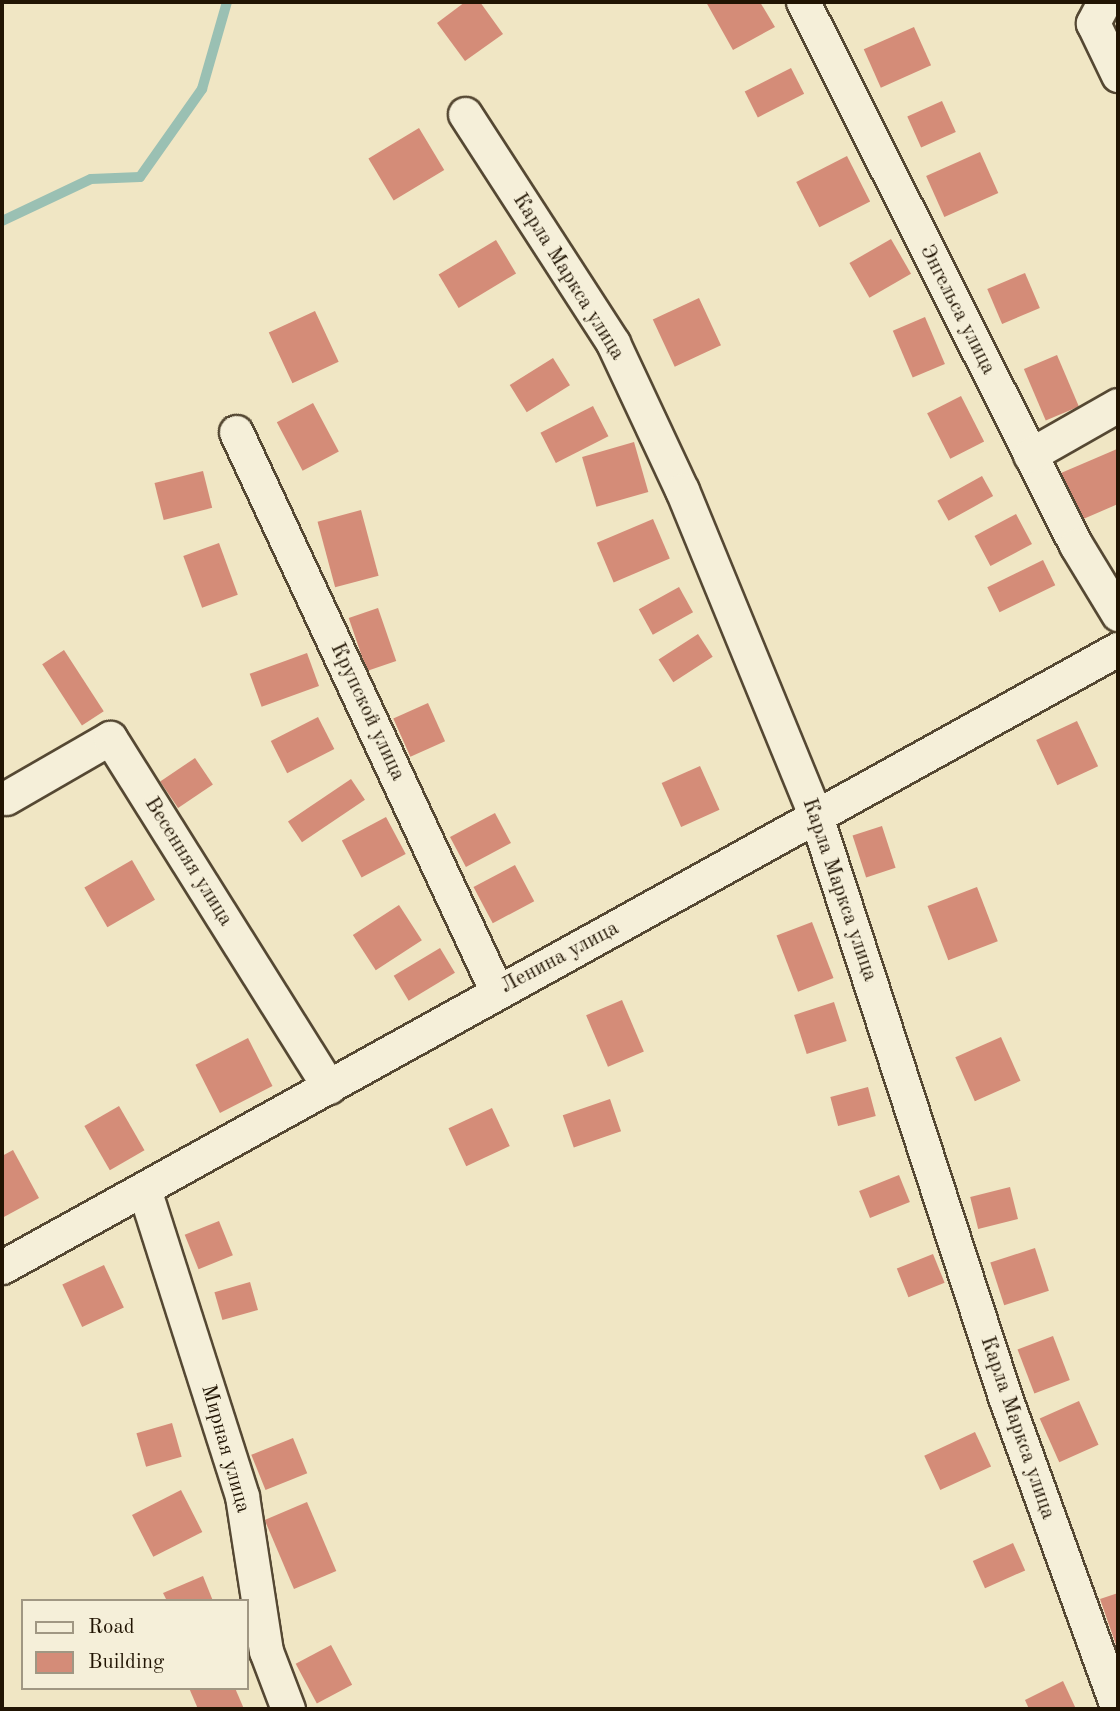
<!DOCTYPE html>
<html>
<head>
<meta charset="utf-8">
<style>
	body { margin:0 }
	#map { position:relative; width:1120px; height:1711px; overflow:hidden; background:#f0e6c4; font-family:"Old Standard TT",serif }
	div>[style] { position:absolute }
	[style*='--x'] { left:calc(var(--x)*1px); top:calc(var(--y)*1px); width:calc(var(--w)*1px); rotate:calc(var(--a)*1deg) }
	.stream>* { height:10px; margin:-5px; padding:0 5px; transform-origin:5px; border-radius:5px; background:#9ac0b3 }
	.building>* { inset:0; background:#d48c78; transform-origin:0 0 }
	.roads { filter:drop-shadow(2px 0 #554833) drop-shadow(-2px 0 #554833) drop-shadow(0 2px #554833) drop-shadow(0 -2px #554833) }
	.minor>* { height:33px; margin:-16.5px; padding:0 16.5px; transform-origin:16.5px; border-radius:16.5px; background:#f5efd9 }
	span { translate:-50% -50%; white-space:nowrap; text-align:center; line-height:1.15; -webkit-text-stroke:5px #f5efd9; paint-order:stroke }
	.street-label { font-size:21px; color:#211403 }
	.frame { position:absolute; inset:0; border:4px solid #211403; pointer-events:none }
	.legend { position:absolute; left:21px; top:1599px; width:228px; height:91px; box-sizing:border-box; background:#f5efd9; border:2px solid #a09783; margin:0; padding:9px 12px; list-style:none; font-size:21px; color:#211403 }
	.legend li { display:flex; align-items:center; gap:14px; height:35px }
	.legend b { width:35px; border:2px solid #a09783 }
</style>
</head>
<body>
<div id="map">
	<div class="stream">
		<div style="--x:2;--y:221;--w:98;--a:-25.3"></div>
		<div style="--x:91;--y:179;--w:49;--a:-2.3"></div>
		<div style="--x:140;--y:177;--w:108;--a:-54.8"></div>
		<div style="--x:202;--y:89;--w:91;--a:-74"></div>
	</div>
	<div class="building">
		<div style="clip-path:polygon(465px 2px,480px 2px,503px 34px,465px 61px,437px 23px)"></div>
		<div style="clip-path:polygon(706px 2px,760px 2px,775px 27px,733px 50px)"></div>
		<div style="left:914px;top:27px;width:42px;height:55px;rotate:66deg"></div>
		<div style="left:791px;top:68px;width:29px;height:52px;rotate:63deg"></div>
		<div style="left:942px;top:101px;width:34px;height:38px;rotate:66deg"></div>
		<div style="left:419px;top:128px;width:49px;height:59px;rotate:59deg"></div>
		<div style="left:980px;top:152px;width:45px;height:59px;rotate:66deg"></div>
		<div style="left:847px;top:156px;width:51px;height:57px;rotate:63deg"></div>
		<div style="left:891px;top:239px;width:40px;height:48px;rotate:60deg"></div>
		<div style="left:496px;top:240px;width:39px;height:67px;rotate:59deg"></div>
		<div style="left:1025px;top:273px;width:38px;height:41px;rotate:67deg"></div>
		<div style="left:699px;top:298px;width:52px;height:51px;rotate:65deg"></div>
		<div style="left:315px;top:311px;width:56px;height:51px;rotate:65deg"></div>
		<div style="left:925px;top:317px;width:51px;height:35px;rotate:67deg"></div>
		<div style="left:1057px;top:355px;width:56px;height:36px;rotate:67deg"></div>
		<div style="left:553px;top:358px;width:32px;height:51px;rotate:58deg"></div>
		<div style="left:961px;top:396px;width:51px;height:38px;rotate:63deg"></div>
		<div style="left:313px;top:403px;width:55px;height:41px;rotate:62deg"></div>
		<div style="left:593px;top:406px;width:34px;height:59px;rotate:63deg"></div>
		<div style="left:634px;top:442px;width:52px;height:54px;rotate:74deg"></div>
		<div style="clip-path:polygon(1117px 449px,1118px 504px,1081px 520px,1061px 473px)"></div>
		<div style="left:203px;top:471px;width:38px;height:50px;rotate:76deg"></div>
		<div style="left:982px;top:476px;width:23px;height:51px;rotate:61deg"></div>
		<div style="left:361px;top:510px;width:68px;height:45px;rotate:75deg"></div>
		<div style="left:1016px;top:514px;width:34px;height:47px;rotate:62deg"></div>
		<div style="left:653px;top:519px;width:43px;height:61px;rotate:67deg"></div>
		<div style="left:219px;top:543px;width:55px;height:38px;rotate:70deg"></div>
		<div style="left:1043px;top:560px;width:28px;height:62px;rotate:64deg"></div>
		<div style="left:679px;top:587px;width:29px;height:46px;rotate:61deg"></div>
		<div style="left:378px;top:608px;width:56px;height:31px;rotate:71deg"></div>
		<div style="left:698px;top:634px;width:27px;height:47px;rotate:57deg"></div>
		<div style="left:64px;top:650px;width:73px;height:26px;rotate:57deg"></div>
		<div style="left:307px;top:653px;width:35px;height:61px;rotate:70deg"></div>
		<div style="left:428px;top:703px;width:42px;height:38px;rotate:66deg"></div>
		<div style="left:318px;top:717px;width:36px;height:53px;rotate:63deg"></div>
		<div style="left:1077px;top:721px;width:50px;height:45px;rotate:65deg"></div>
		<div style="left:195px;top:758px;width:32px;height:42px;rotate:56deg"></div>
		<div style="left:700px;top:766px;width:48px;height:42px;rotate:66deg"></div>
		<div style="left:351px;top:779px;width:25px;height:76px;rotate:56deg"></div>
		<div style="left:495px;top:813px;width:34px;height:51px;rotate:62deg"></div>
		<div style="left:386px;top:817px;width:42px;height:50px;rotate:62deg"></div>
		<div style="left:882px;top:826px;width:44px;height:31px;rotate:72deg"></div>
		<div style="left:132px;top:860px;width:46px;height:55px;rotate:60deg"></div>
		<div style="left:515px;top:865px;width:41px;height:47px;rotate:62deg"></div>
		<div style="left:977px;top:887px;width:58px;height:53px;rotate:69deg"></div>
		<div style="left:399px;top:905px;width:42px;height:55px;rotate:57deg"></div>
		<div style="left:812px;top:922px;width:60px;height:38px;rotate:69deg"></div>
		<div style="left:440px;top:948px;width:29px;height:54px;rotate:59deg"></div>
		<div style="left:622px;top:1000px;width:56px;height:39px;rotate:67deg"></div>
		<div style="left:834px;top:1002px;width:41px;height:42px;rotate:72deg"></div>
		<div style="left:1001px;top:1037px;width:48px;height:50px;rotate:66deg"></div>
		<div style="left:248px;top:1038px;width:54px;height:59px;rotate:63deg"></div>
		<div style="left:868px;top:1087px;width:30px;height:39px;rotate:75deg"></div>
		<div style="left:610px;top:1099px;width:34px;height:50px;rotate:71deg"></div>
		<div style="left:119px;top:1106px;width:51px;height:40px;rotate:60deg"></div>
		<div style="left:492px;top:1108px;width:42px;height:48px;rotate:65deg"></div>
		<div style="clip-path:polygon(13px 1150px,39px 1198px,2px 1218px,2px 1156px)"></div>
		<div style="left:899px;top:1175px;width:29px;height:43px;rotate:68deg"></div>
		<div style="left:1010px;top:1187px;width:33px;height:41px;rotate:76deg"></div>
		<div style="left:219px;top:1221px;width:37px;height:37px;rotate:68deg"></div>
		<div style="left:1035px;top:1248px;width:45px;height:47px;rotate:72deg"></div>
		<div style="left:933px;top:1254px;width:31px;height:39px;rotate:68deg"></div>
		<div style="left:104px;top:1265px;width:47px;height:46px;rotate:65deg"></div>
		<div style="left:250px;top:1282px;width:29px;height:37px;rotate:74deg"></div>
		<div style="left:1053px;top:1336px;width:47px;height:38px;rotate:69deg"></div>
		<div style="left:1079px;top:1401px;width:48px;height:43px;rotate:66deg"></div>
		<div style="left:172px;top:1423px;width:35px;height:37px;rotate:74deg"></div>
		<div style="left:975px;top:1432px;width:38px;height:56px;rotate:65deg"></div>
		<div style="left:293px;top:1438px;width:38px;height:45px;rotate:68deg"></div>
		<div style="left:181px;top:1490px;width:47px;height:55px;rotate:63deg"></div>
		<div style="left:307px;top:1502px;width:75px;height:46px;rotate:67deg"></div>
		<div style="left:1013px;top:1543px;width:30px;height:44px;rotate:66deg"></div>
		<div style="clip-path:polygon(203px 1576px,213px 1601px,167px 1601px,163px 1593px)"></div>
		<div style="clip-path:polygon(1118px 1593px,1118px 1644px,1116px 1645px,1100px 1599px)"></div>
		<div style="left:331px;top:1645px;width:45px;height:40px;rotate:62deg"></div>
		<div style="clip-path:polygon(1063px 1681px,1076px 1709px,1029px 1709px,1025px 1700px)"></div>
		<div style="clip-path:polygon(189px 1688px,235px 1688px,244px 1709px,198px 1709px)"></div>
	</div>
	<div class="roads">
		<div class="minor">
			<div style="--x:803;--y:2;--w:608;--a:63.31"></div>
			<div style="--x:1076;--y:545;--w:81;--a:58.7"></div>
			<div style="--x:1104;--y:2;--w:24;--a:118"></div>
			<div style="--x:1093;--y:23;--w:58;--a:64.3"></div>
			<div style="--x:465;--y:114;--w:273;--a:57.1"></div>
			<div style="--x:613;--y:343;--w:162;--a:64.9"></div>
			<div style="--x:682;--y:490;--w:356;--a:67.7"></div>
			<div style="--x:817;--y:819;--w:608;--a:71.98"></div>
			<div style="--x:1005;--y:1397;--w:332;--a:70.1"></div>
			<div style="--x:236;--y:432;--w:618;--a:65.01"></div>
			<div style="--x:1030;--y:455;--w:101;--a:-29.6"></div>
			<div style="--x:6;--y:798;--w:120;--a:-30"></div>
			<div style="--x:110;--y:738;--w:412;--a:57.9"></div>
			<div style="--x:145;--y:1192;--w:319;--a:72.3"></div>
			<div style="--x:242;--y:1496;--w:157;--a:81.2"></div>
			<div style="--x:266;--y:1651;--w:62;--a:69.2"></div>
			<div style="--x:2;--y:1267;--w:1276;--a:-28.98"></div>
		</div>
	</div>
	<div class="street-label">
		<span style="left:568px;top:277px;rotate:58deg">Карла Маркса улица</span>
		<span style="left:957px;top:310px;rotate:63deg">Энгельса улица</span>
		<span style="left:367px;top:712px;rotate:65deg">Крупской улица</span>
		<span style="left:188px;top:862px;rotate:58deg">Весенняя улица</span>
		<span style="left:839px;top:890px;rotate:71deg">Карла Маркса улица</span>
		<span style="left:560px;top:958px;rotate:-28deg">Ленина улица</span>
		<span style="left:1017px;top:1428px;rotate:71deg">Карла Маркса улица</span>
		<span style="left:225px;top:1449px;rotate:74deg">Мирная улица</span>
	</div>
	<div class="frame"></div>
	<ul class="legend">
	<li><b style="height:9px;background:#f5efd9"></b>Road</li>
	<li><b style="height:19px;background:#d48c78"></b>Building</li>
	</ul>
</div>
</body>
</html>
